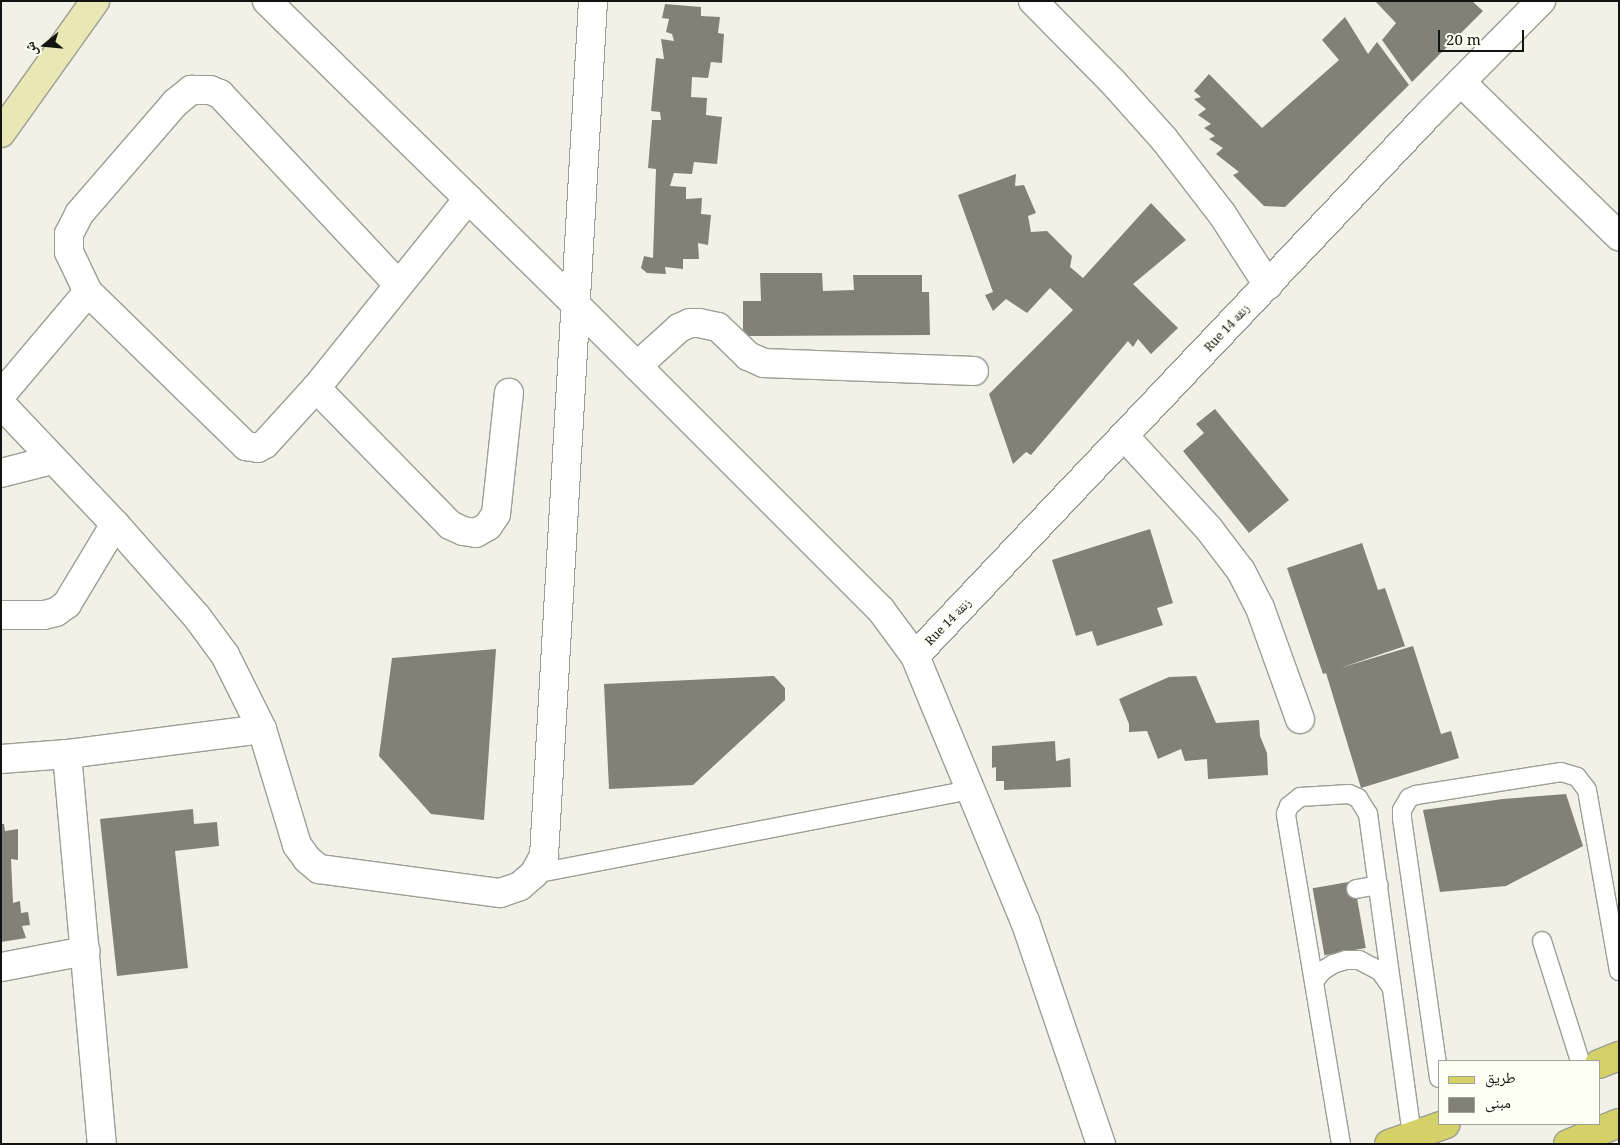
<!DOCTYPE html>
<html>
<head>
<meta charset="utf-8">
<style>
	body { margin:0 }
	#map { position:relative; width:1620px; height:1145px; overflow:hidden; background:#f1f1e7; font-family:"Noto Serif","Noto Naskh Arabic",serif }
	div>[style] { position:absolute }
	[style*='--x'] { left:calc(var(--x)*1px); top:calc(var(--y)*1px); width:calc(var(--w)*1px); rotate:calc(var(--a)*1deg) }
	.building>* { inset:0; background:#818177; transform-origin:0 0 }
	.roads { filter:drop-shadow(1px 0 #9d9e94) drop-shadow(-1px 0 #9d9e94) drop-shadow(0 1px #9d9e94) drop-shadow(0 -1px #9d9e94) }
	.lane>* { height:18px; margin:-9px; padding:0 9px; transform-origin:9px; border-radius:9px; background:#fff }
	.street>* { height:28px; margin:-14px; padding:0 14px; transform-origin:14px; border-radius:14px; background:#fff }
	.secondary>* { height:28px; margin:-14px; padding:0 14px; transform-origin:14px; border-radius:14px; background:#e9e8b4 }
	.primary>* { height:28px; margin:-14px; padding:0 14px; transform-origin:14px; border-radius:14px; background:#d3d168 }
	span { translate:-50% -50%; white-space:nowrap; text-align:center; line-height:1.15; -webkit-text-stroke:4px #fefff4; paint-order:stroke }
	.street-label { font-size:12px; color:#131310 }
	.frame { position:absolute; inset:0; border:2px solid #131310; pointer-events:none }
	.legend { position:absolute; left:1438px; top:1060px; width:162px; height:65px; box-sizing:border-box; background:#fefff4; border:1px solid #a0a199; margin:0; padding:6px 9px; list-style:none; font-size:15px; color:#131310 }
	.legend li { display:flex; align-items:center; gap:10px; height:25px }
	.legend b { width:25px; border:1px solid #a0a199 }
	.north { position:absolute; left:20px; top:20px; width:50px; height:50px; -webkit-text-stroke:4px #fefff4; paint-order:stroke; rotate:253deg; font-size:14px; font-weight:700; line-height:20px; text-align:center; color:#131310 }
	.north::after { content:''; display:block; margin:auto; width:18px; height:22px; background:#131310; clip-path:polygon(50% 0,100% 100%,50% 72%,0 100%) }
	.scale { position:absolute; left:1438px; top:30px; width:86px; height:22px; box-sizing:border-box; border:2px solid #131310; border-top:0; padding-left:6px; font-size:15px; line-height:18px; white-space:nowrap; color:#131310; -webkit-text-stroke:4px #fefff4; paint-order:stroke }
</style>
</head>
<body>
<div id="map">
	<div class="building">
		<div style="clip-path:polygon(1375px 1px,1472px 1px,1483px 11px,1412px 82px,1382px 40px,1396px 23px)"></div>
		<div style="clip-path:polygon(665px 4px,701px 7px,701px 16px,720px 17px,718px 33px,724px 34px,722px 63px,711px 62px,708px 78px,692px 77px,691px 97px,707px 98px,706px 115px,722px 117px,717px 164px,694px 162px,692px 174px,674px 173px,670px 186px,686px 187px,686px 199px,702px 198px,701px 214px,711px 215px,708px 245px,698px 243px,699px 259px,683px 259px,683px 269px,665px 267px,666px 274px,647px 273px,641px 268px,644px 256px,653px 258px,656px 169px,648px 168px,652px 120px,661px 120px,660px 112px,651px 111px,656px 58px,664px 59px,661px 39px,674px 41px,672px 34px,666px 32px,669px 19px,662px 18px)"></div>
		<div style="clip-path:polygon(1345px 17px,1368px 54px,1377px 42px,1409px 85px,1285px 207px,1264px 206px,1233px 175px,1239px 172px,1216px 154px,1223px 148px,1209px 139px,1215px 136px,1204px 128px,1211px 124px,1198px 115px,1206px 109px,1194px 99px,1201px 97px,1194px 91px,1209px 74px,1262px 128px,1339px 60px,1322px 40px)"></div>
		<div style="clip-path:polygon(1016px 174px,1015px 186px,1024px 185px,1036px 213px,1028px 216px,1031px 232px,1047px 231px,1072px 256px,1070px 267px,1083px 278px,1151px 203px,1186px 240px,1133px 284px,1178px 328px,1151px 354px,1138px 339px,1133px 347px,1128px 341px,1031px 455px,1026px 452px,1013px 464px,989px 394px,1073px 310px,1050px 288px,1027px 313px,1006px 299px,993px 311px,985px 295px,993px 292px,958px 195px)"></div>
		<div style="clip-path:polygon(760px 273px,822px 273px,823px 291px,854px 290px,853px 275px,922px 275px,922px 292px,929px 292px,930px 335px,743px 336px,743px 301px,761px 301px)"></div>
		<div style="clip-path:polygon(1215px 409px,1289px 500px,1249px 533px,1183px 451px,1204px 433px,1196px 424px)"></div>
		<div style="clip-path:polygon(1150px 529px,1173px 603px,1157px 608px,1163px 625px,1097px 646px,1092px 631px,1076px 636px,1052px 560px)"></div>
		<div style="clip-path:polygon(1362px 543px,1378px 590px,1385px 588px,1405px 646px,1340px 668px,1413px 646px,1441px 734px,1451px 731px,1459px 758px,1361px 788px,1326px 673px,1323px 674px,1287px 568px)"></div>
		<div style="clip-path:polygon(496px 649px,484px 820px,431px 814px,379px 756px,392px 658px)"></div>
		<div style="clip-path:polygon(774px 676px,785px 688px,785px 700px,693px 785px,609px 789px,604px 684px)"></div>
		<div style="clip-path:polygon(1196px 676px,1216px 723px,1259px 720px,1260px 736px,1267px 753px,1268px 775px,1208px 779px,1207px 759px,1185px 761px,1181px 749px,1158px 759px,1147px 731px,1129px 732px,1129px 724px,1119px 699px,1169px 677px)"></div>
		<div style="clip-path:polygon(1055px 741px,1056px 761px,1070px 758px,1071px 787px,1004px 790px,1004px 781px,996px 781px,996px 767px,992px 768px,992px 746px)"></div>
		<div style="clip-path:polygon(1566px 794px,1583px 846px,1506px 886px,1440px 892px,1423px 810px,1503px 799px)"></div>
		<div style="clip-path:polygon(193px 809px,194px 824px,217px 822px,219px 846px,175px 851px,188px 968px,117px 976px,100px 819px)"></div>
		<div style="clip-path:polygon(1px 824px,4px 824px,5px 831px,18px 829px,18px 860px,11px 859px,13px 903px,20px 901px,21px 913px,28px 912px,30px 925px,22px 926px,26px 938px,1px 942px)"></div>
		<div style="left:1354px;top:881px;width:68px;height:42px;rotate:80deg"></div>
	</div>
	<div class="roads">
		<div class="lane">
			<div style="--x:534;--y:874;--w:445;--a:-10.9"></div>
			<div style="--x:1356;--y:889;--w:23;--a:-10"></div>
			<div style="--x:1542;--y:941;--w:126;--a:72.4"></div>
			<div style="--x:1314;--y:982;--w:14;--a:-54"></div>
			<div style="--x:1322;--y:971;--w:13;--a:-32"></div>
			<div style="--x:1333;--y:964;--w:14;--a:-17"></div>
			<div style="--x:1346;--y:960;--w:13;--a:0"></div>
			<div style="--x:1359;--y:960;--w:24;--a:28"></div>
			<div style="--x:1380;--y:971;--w:21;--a:55"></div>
			<div style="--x:1439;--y:1078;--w:263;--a:-98.1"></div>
			<div style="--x:1402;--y:818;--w:8;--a:-90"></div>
			<div style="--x:1402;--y:810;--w:14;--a:-60"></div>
			<div style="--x:1409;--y:798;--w:8;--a:-23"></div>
			<div style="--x:1416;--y:795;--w:147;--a:-9"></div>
			<div style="--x:1561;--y:772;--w:17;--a:17"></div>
			<div style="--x:1577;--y:777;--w:16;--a:52"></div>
			<div style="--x:1587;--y:790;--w:184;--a:80"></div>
			<div style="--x:1341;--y:1144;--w:335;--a:-99.5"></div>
			<div style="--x:1286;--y:814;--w:9;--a:-69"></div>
			<div style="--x:1289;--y:806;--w:14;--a:-39"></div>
			<div style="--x:1300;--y:797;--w:49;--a:-3.5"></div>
			<div style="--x:1349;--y:794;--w:10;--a:24"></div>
			<div style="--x:1358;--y:798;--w:19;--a:58"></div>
			<div style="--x:1368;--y:814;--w:325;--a:82.2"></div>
		</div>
		<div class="street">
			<div style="--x:267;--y:1;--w:433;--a:44.5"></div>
			<div style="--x:576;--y:305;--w:431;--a:45"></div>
			<div style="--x:881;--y:610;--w:57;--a:53.5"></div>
			<div style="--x:915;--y:656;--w:287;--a:67.5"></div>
			<div style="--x:1025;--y:921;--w:236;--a:71.2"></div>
			<div style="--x:1033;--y:1;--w:112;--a:45.4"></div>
			<div style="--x:1112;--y:81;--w:78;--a:48.1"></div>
			<div style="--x:1164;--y:139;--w:95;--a:52.3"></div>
			<div style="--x:1222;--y:214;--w:85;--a:57.1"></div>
			<div style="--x:1461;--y:82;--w:221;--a:44.3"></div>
			<div style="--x:88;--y:292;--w:44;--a:-115.4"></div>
			<div style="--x:69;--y:252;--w:18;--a:-90"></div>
			<div style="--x:69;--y:234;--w:22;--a:-63"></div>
			<div style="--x:79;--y:214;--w:147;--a:-49.1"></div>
			<div style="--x:175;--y:103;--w:21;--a:-39"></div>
			<div style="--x:191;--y:90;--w:19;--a:0"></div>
			<div style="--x:210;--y:90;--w:11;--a:22"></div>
			<div style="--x:220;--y:94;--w:260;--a:46.9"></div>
			<div style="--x:637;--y:366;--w:57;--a:-42.1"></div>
			<div style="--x:679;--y:328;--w:12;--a:-24"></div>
			<div style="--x:690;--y:323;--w:9;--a:0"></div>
			<div style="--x:699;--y:323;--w:19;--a:12"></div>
			<div style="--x:718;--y:327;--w:42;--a:44"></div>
			<div style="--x:748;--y:356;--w:17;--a:24"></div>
			<div style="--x:764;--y:363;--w:210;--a:2.2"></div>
			<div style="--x:316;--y:388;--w:192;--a:45.6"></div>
			<div style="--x:450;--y:525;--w:14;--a:25"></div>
			<div style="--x:463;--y:531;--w:13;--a:9"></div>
			<div style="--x:476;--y:533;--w:14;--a:-30"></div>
			<div style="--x:488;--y:526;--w:14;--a:-56"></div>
			<div style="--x:496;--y:514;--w:122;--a:-83.9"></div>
			<div style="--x:1;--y:395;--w:135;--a:-49.8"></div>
			<div style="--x:88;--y:292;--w:221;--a:44.3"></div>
			<div style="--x:246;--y:446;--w:12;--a:9"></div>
			<div style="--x:258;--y:448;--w:8;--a:-30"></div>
			<div style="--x:265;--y:444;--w:76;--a:-47.7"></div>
			<div style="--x:316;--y:388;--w:243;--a:-51.2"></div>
			<div style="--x:1;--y:404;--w:166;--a:46.5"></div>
			<div style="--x:115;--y:524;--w:124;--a:48.6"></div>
			<div style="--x:197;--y:617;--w:47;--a:53.6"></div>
			<div style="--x:225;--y:655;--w:83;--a:63.4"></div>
			<div style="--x:262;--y:729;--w:197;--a:172.7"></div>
			<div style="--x:67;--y:754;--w:66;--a:175.7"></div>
			<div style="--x:1125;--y:437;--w:125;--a:47.6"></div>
			<div style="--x:1209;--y:529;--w:53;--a:52.7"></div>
			<div style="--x:1241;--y:571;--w:42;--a:62.8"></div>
			<div style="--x:1260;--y:608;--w:118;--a:70.2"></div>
			<div style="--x:1;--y:473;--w:53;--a:-14.3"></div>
			<div style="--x:1;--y:615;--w:43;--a:0"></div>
			<div style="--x:44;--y:615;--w:12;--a:-14"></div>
			<div style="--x:56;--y:612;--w:14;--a:-36"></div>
			<div style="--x:67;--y:604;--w:93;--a:-59"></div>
			<div style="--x:915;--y:656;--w:748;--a:-46.52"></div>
			<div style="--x:1430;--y:113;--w:158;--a:-45.3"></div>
			<div style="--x:262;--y:729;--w:121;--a:73.2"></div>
			<div style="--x:297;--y:845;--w:17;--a:54"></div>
			<div style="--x:307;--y:859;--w:16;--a:40"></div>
			<div style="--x:319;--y:869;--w:183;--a:7.6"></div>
			<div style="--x:500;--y:893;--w:21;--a:-19"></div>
			<div style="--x:520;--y:886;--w:18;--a:-41"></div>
			<div style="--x:534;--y:874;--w:21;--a:-61"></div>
			<div style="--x:544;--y:856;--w:856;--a:-86.72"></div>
			<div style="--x:67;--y:754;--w:392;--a:84.9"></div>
			<div style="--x:1;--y:967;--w:86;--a:-10.8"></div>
		</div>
		<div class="secondary">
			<div style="--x:1;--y:133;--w:162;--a:-54.5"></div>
		</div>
		<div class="primary">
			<div style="--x:1599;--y:1064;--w:22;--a:-22"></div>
			<div style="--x:1389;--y:1144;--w:60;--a:-19.3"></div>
			<div style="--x:1568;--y:1144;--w:55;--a:-22.4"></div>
		</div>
	</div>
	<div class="street-label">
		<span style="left:1227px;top:328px;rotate:-47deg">Rue 14 زنقة</span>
		<span style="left:948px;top:622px;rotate:-46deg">Rue 14 زنقة</span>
	</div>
	<div class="frame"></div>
	<ul class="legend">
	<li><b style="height:6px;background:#d3d168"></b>طريق</li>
	<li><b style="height:14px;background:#818177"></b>مبنى</li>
	</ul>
	<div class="north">ش</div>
	<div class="scale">20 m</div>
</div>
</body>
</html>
